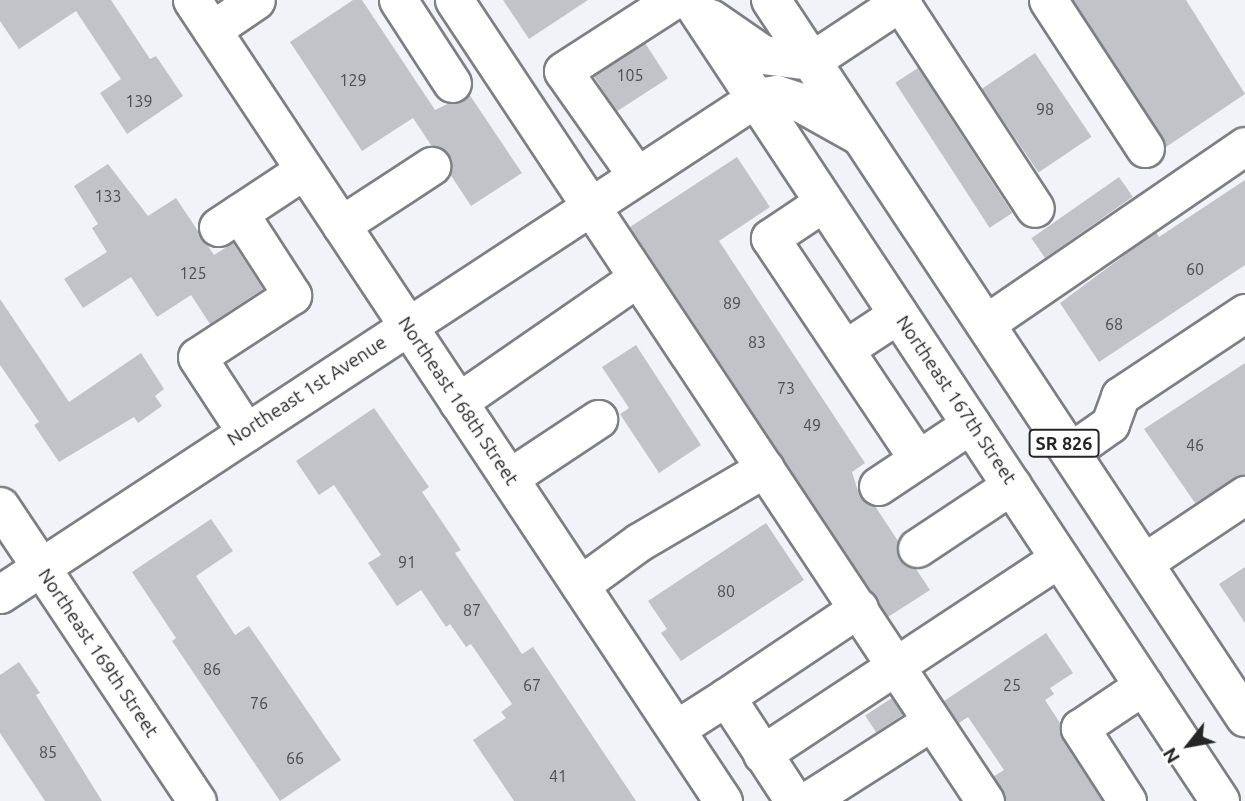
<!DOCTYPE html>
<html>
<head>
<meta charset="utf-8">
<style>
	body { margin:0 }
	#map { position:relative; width:1245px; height:801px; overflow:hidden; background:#f2f3f8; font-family:Ubuntu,sans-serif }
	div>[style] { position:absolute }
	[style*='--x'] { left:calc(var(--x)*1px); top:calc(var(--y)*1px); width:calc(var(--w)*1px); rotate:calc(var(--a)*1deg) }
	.building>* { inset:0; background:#c2c3c8; transform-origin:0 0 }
	.roads { filter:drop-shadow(2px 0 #7e7f84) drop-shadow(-2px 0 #7e7f84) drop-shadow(0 2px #7e7f84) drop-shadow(0 -2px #7e7f84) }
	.minor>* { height:37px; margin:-18.5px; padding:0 18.5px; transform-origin:18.5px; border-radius:18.5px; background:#fff }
	.major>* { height:38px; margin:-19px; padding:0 19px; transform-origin:19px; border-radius:19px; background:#fff }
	span { translate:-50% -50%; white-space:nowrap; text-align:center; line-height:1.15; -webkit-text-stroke:5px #fff; paint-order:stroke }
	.number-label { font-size:16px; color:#4d4d50 }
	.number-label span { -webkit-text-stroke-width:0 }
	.shield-label span { padding:2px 5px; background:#fff; border:2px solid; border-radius:5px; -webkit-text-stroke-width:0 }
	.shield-label { font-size:18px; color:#262628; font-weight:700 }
	.street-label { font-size:19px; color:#262628 }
	.north { position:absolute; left:1154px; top:710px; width:70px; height:70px; -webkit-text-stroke:5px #fff; paint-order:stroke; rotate:239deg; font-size:19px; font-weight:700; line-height:28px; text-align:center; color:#262628 }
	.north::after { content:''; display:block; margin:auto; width:24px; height:32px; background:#262628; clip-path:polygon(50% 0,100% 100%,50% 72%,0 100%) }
</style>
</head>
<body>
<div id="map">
	<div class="building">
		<div style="clip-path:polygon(0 0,111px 0,150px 59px,156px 56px,183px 96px,127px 134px,100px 93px,121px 79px,76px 11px,19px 49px,0 21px)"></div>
		<div style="clip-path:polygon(353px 0,362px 0,435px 110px,469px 94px,522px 173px,471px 206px,450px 174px,448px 154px,431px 145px,413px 118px,362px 151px,290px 42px)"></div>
		<div style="clip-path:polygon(503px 0,588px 0,529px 39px)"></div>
		<div style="clip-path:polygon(1073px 0,1186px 0,1245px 94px,1166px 147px)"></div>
		<div style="left:645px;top:43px;width:42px;height:61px;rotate:57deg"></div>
		<div style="left:1035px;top:53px;width:101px;height:64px;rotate:56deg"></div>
		<div style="left:918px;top:68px;width:173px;height:27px;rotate:57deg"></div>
		<div style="clip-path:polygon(737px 157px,770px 207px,719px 241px,865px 463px,852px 472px,860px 497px,875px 506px,898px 541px,899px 559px,916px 569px,930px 590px,888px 617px,630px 227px)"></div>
		<div style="clip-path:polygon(108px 164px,148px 216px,176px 198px,214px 255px,233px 243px,263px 289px,210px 324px,191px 295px,157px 317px,131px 277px,83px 308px,64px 279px,107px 252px,92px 228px,98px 224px,74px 186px)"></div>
		<div style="left:1119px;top:177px;width:24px;height:107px;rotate:55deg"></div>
		<div style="clip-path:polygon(1245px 180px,1245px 265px,1099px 362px,1060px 303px,1156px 232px,1159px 237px)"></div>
		<div style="clip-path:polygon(0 299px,69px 402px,141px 353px,164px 389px,155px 396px,162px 406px,138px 423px,134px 417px,59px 462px,34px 425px,39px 422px,0 365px)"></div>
		<div style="clip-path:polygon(636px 345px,701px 445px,659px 473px,620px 414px,629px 408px,602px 367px)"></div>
		<div style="clip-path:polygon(1245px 363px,1245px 474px,1195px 503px,1144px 429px)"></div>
		<div style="clip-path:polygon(374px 408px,429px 487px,422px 492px,461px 550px,455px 553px,522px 654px,533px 647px,636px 801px,514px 801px,473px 740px,506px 718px,501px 712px,512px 704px,471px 644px,466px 647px,450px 624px,446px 627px,421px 590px,397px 606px,368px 563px,381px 555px,334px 485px,319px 495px,296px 461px)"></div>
		<div style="clip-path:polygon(211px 519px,233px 551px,196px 576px,235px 635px,249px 626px,341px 760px,280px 801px,172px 641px,176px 638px,132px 572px)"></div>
		<div style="clip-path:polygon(766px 523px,804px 580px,681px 661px,661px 633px,667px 629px,648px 601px)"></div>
		<div style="clip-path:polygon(1245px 567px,1245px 623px,1219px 584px)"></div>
		<div style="clip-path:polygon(1046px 633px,1073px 673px,1050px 688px,1054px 694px,1045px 700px,1060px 723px,1062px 739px,1102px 801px,1006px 801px,994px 776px,1004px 770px,968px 717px,959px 723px,944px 701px)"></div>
		<div style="clip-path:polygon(19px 662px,40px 693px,36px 695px,102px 801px,45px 801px,0 733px,0 675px)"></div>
		<div style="left:892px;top:698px;width:20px;height:32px;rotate:57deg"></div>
	</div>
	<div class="roads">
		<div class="minor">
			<div style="--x:192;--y:0;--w:961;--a:56.46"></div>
			<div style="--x:398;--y:0;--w:99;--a:57"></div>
			<div style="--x:454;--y:0;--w:961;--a:56.46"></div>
			<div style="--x:1048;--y:0;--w:177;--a:56.8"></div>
			<div style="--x:900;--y:2;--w:246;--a:56.8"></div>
			<div style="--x:212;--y:30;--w:53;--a:-34.3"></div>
			<div style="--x:811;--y:61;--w:110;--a:-33.5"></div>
			<div style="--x:637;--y:176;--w:128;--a:-125.2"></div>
			<div style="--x:563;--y:71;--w:131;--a:-32.8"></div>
			<div style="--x:824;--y:202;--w:65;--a:146.3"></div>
			<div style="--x:770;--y:238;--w:266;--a:56.2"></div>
			<div style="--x:239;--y:213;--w:98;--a:57.1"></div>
			<div style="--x:292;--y:295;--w:113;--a:146.9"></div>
			<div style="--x:197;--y:357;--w:90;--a:56.8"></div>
			<div style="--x:341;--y:225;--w:108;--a:-33.2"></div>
			<div style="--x:218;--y:227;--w:103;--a:-33.5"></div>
			<div style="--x:985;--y:324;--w:315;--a:-34.4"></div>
			<div style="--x:845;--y:349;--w:64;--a:-33.4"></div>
			<div style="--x:458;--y:402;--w:218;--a:-34.7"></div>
			<div style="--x:1070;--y:452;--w:49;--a:-35"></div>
			<div style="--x:1110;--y:424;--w:30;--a:-70"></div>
			<div style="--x:1120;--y:396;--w:150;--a:-33.6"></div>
			<div style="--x:509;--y:478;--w:107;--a:-33.5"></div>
			<div style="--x:878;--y:486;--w:112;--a:-33.7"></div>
			<div style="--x:0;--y:506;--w:355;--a:56.3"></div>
			<div style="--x:917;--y:548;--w:114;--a:-33.6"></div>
			<div style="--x:1143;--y:563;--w:123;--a:-33.7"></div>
			<div style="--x:580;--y:585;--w:73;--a:-36.1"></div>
			<div style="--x:639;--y:542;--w:146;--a:-30.4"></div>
			<div style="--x:0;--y:594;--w:904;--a:-33.27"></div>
			<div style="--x:726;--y:697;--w:160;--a:-33.8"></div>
			<div style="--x:676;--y:729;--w:59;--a:-32.6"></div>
			<div style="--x:726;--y:697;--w:124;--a:56.8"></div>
			<div style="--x:762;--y:754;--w:356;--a:-33.4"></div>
			<div style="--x:807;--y:801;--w:148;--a:-32.6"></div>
			<div style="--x:1127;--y:801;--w:87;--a:-122.8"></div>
			<div style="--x:1080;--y:728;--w:77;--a:-33.9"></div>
		</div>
		<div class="major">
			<div style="--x:691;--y:0;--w:960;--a:56.56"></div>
			<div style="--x:771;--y:0;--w:860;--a:56.53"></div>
			<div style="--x:711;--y:19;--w:63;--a:34.7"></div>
			<div style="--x:763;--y:55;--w:48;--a:7.1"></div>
			<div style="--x:756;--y:98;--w:21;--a:-8"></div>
			<div style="--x:777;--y:95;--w:25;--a:18"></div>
			<div style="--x:801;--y:103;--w:64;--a:29"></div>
		</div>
	</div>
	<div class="number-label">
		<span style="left:630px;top:75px">105</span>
		<span style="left:353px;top:80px">129</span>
		<span style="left:139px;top:101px">139</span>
		<span style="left:1045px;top:109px">98</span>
		<span style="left:108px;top:196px">133</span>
		<span style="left:1195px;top:269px">60</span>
		<span style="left:193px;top:273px">125</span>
		<span style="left:732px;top:303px">89</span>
		<span style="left:1114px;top:324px">68</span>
		<span style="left:757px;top:342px">83</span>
		<span style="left:786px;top:388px">73</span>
		<span style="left:812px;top:425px">49</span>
		<span style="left:1195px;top:445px">46</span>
		<span style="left:407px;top:562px">91</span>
		<span style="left:726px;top:591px">80</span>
		<span style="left:472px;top:610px">87</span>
		<span style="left:212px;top:669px">86</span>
		<span style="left:532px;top:685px">67</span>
		<span style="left:1012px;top:685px">25</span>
		<span style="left:259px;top:703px">76</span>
		<span style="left:48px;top:752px">85</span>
		<span style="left:295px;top:758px">66</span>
		<span style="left:558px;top:776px">41</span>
	</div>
	<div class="shield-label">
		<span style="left:1064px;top:443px">SR 826</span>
	</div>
	<div class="street-label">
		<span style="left:307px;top:391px;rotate:-33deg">Northeast 1st Avenue</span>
		<span style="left:956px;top:400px;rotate:56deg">Northeast 167th Street</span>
		<span style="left:458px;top:401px;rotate:56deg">Northeast 168th Street</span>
		<span style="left:98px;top:653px;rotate:56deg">Northeast 169th Street</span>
	</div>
	<div class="north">N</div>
</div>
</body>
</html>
